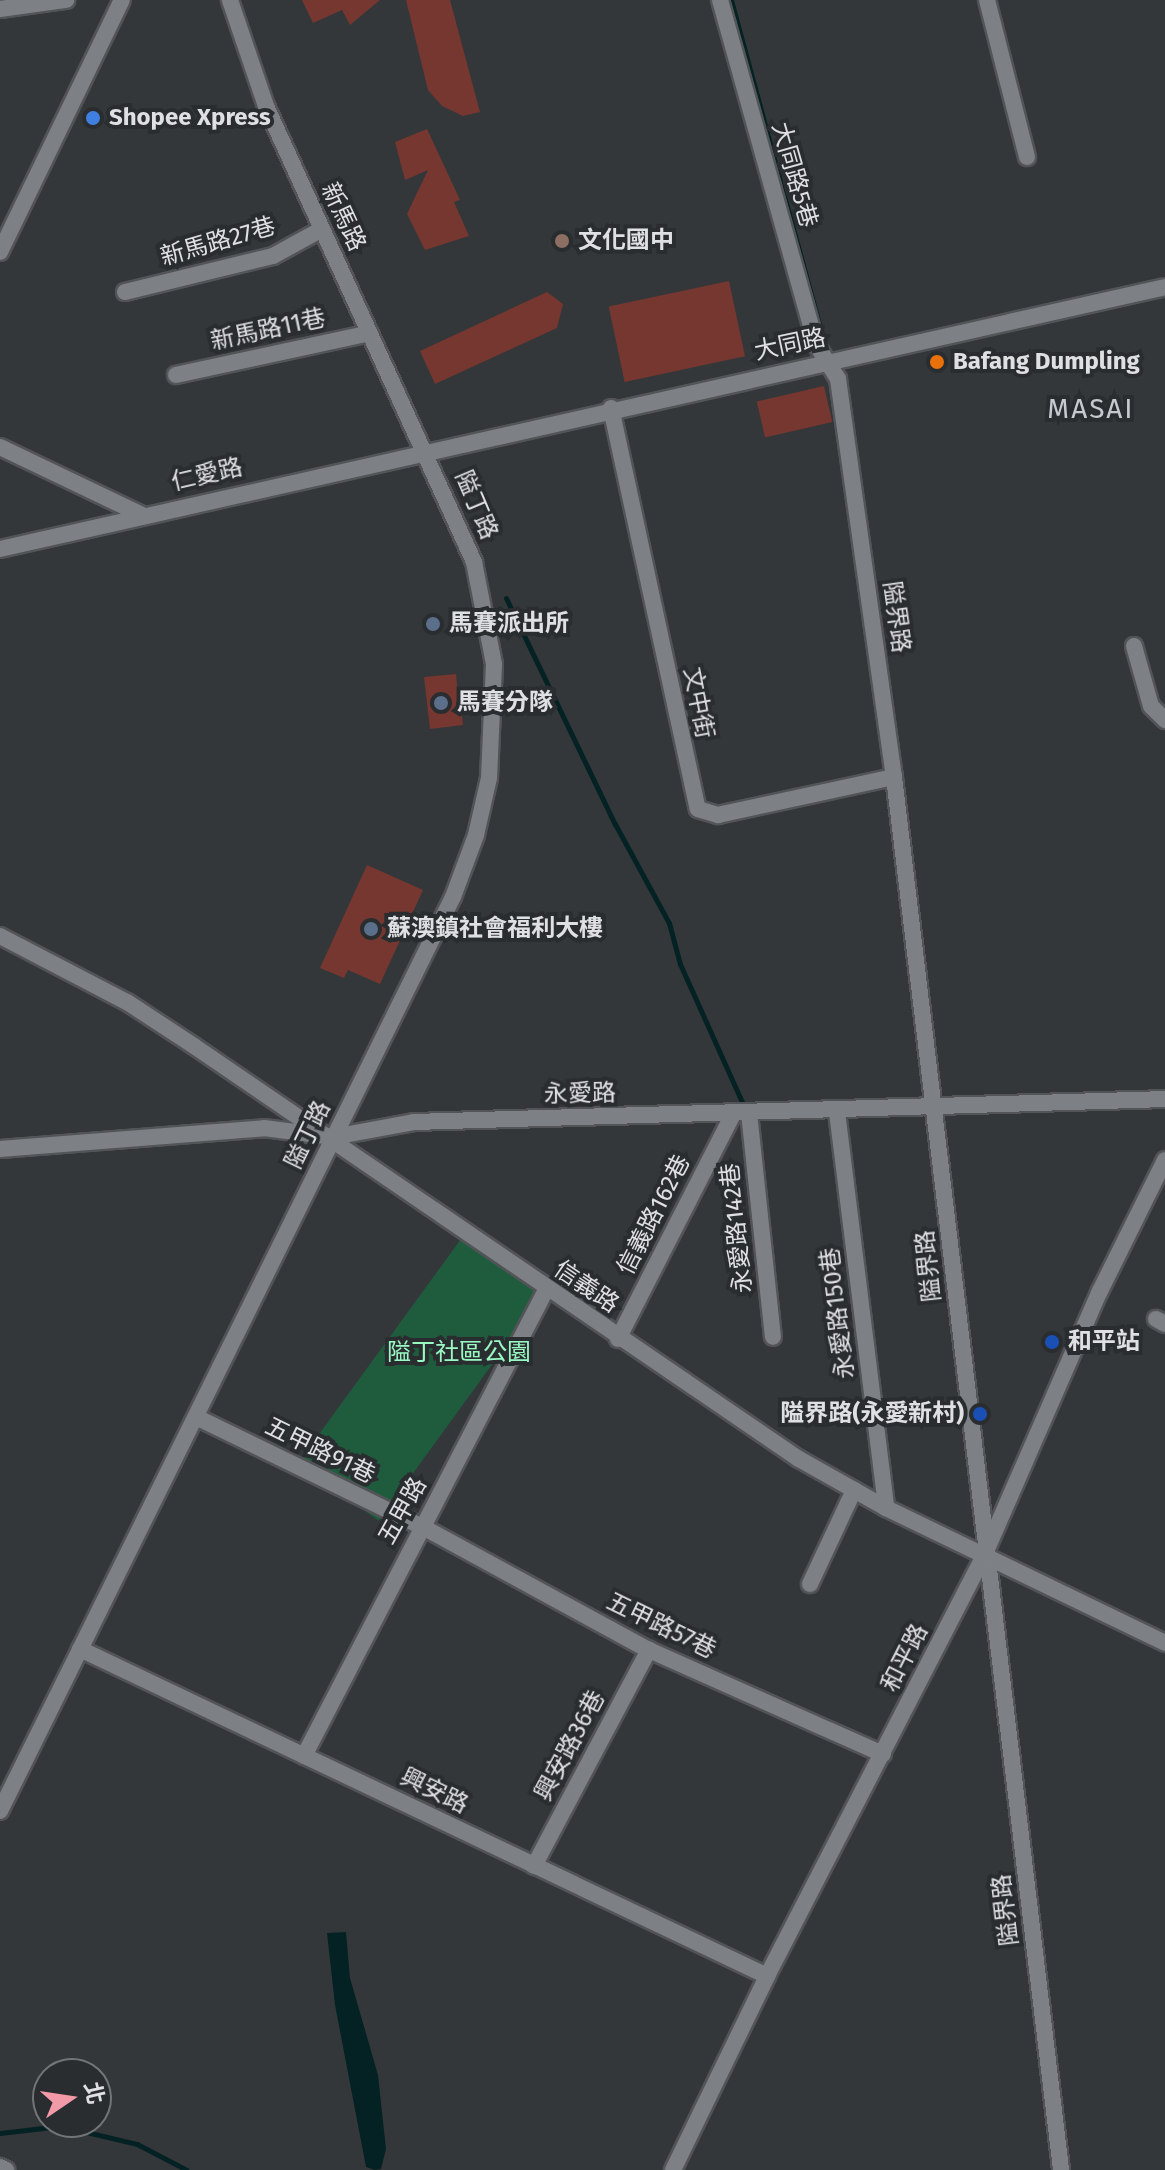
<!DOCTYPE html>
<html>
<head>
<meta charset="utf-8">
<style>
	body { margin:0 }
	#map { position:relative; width:1165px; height:2170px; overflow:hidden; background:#34373a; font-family:"Fira Sans","Noto Sans TC",sans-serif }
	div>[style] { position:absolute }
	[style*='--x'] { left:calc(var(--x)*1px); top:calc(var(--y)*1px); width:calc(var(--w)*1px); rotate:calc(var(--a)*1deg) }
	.green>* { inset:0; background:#1f5c3d; transform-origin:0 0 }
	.water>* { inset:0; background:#042223 }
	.stream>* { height:5px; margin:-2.5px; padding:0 2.5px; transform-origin:2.5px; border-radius:2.5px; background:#042223 }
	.building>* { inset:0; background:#75372f; transform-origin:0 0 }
	.roads { filter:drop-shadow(2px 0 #525457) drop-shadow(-2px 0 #525457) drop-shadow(0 2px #525457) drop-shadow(0 -2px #525457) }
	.minor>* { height:16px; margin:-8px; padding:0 8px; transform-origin:8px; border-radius:8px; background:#7d8185 }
	.dots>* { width:22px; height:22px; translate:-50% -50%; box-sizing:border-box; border:4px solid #2a2d30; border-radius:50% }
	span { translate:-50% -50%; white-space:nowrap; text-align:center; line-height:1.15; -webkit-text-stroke:8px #2a2d30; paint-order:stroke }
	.poi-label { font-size:24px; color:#dee0e2; font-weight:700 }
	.left { translate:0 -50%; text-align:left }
	.right { translate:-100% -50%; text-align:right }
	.street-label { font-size:24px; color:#dee0e2 }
	.park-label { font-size:24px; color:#99f9c2 }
	.quarter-label { font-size:28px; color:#c6cacf; letter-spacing:2px }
	.north { position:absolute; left:32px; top:2058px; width:80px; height:80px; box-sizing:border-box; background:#2a2d30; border:2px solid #727577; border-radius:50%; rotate:77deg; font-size:22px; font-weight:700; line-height:32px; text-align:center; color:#dee0e2 }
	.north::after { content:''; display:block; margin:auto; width:28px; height:36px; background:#f39aa8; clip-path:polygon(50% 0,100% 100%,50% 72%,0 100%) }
</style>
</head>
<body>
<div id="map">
	<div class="green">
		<div style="left:466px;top:1232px;width:99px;height:285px;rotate:36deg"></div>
	</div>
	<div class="water">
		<div style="clip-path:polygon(346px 1932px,350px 1978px,378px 2075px,386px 2149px,381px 2169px,375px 2170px,366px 2167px,335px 2005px,327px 1933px)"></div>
	</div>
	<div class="stream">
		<div style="--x:731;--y:0;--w:360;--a:74.8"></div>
		<div style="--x:506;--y:598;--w:251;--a:64.3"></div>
		<div style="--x:615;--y:824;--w:113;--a:61.4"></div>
		<div style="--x:669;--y:923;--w:42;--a:75"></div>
		<div style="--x:680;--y:964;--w:154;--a:65.8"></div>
		<div style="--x:0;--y:2133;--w:52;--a:-6.6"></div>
		<div style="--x:52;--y:2127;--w:30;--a:8"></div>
		<div style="--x:82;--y:2131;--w:57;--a:13.3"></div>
		<div style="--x:137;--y:2144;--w:56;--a:27.5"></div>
	</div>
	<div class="building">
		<div style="clip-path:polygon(302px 0,380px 0,350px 25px,342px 10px,313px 23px)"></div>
		<div style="clip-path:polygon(406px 0,450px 0,480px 112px,463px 116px,442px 106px,428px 90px)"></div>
		<div style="clip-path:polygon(427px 129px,460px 200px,454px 202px,469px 236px,425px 250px,407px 214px,428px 170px,405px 180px,395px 142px)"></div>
		<div style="left:729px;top:281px;width:77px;height:123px;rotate:78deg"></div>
		<div style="clip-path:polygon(547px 292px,563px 304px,557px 328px,435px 384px,420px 351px)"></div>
		<div style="left:824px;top:386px;width:37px;height:69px;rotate:77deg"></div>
		<div style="clip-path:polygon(456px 674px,458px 695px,467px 693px,469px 707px,461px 708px,463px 725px,430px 729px,424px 677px)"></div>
		<div style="clip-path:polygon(367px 865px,423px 890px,380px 984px,348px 970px,344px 978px,320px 968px)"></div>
	</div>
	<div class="roads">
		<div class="minor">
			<div style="--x:720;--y:0;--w:357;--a:74.4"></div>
			<div style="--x:816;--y:344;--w:41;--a:57.8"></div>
			<div style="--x:838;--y:379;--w:402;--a:82"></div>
			<div style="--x:894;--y:777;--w:1403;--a:83.16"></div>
			<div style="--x:987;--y:0;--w:162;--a:75.7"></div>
			<div style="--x:0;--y:9;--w:67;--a:-7.8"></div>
			<div style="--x:0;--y:252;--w:280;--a:-64.2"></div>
			<div style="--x:125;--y:292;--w:152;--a:-13.7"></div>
			<div style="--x:273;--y:256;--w:56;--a:-28.9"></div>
			<div style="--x:176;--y:375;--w:198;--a:-12.2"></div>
			<div style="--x:611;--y:408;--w:410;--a:77.8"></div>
			<div style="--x:698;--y:809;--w:21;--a:17"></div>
			<div style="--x:718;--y:815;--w:180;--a:-12.2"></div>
			<div style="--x:0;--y:447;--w:157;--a:25.6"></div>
			<div style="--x:0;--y:549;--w:1194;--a:-12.67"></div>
			<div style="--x:1134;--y:646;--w:62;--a:74.2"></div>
			<div style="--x:1151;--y:706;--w:20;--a:45"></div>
			<div style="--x:0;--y:936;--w:143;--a:27.5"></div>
			<div style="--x:127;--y:1002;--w:80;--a:33.3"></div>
			<div style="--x:194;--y:1046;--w:733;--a:34.32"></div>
			<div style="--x:799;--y:1459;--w:100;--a:29.4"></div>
			<div style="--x:886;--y:1508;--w:310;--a:25.8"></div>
			<div style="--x:837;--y:1112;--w:399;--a:82.9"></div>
			<div style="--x:749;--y:1113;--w:225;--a:83.9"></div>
			<div style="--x:0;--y:1149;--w:265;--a:-4.5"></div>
			<div style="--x:264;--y:1128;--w:70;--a:7.4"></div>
			<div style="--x:333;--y:1137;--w:82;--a:-10.5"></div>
			<div style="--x:414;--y:1122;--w:751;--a:-1.75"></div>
			<div style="--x:1156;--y:1319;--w:10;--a:29"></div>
			<div style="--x:618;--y:1339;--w:253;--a:-62.9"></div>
			<div style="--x:196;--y:1417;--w:252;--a:25.9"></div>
			<div style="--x:423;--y:1527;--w:257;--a:28.6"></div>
			<div style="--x:649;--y:1650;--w:256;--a:24"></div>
			<div style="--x:810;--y:1584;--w:104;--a:-64.9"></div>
			<div style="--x:80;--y:1649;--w:761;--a:25.45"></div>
			<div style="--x:304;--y:1756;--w:525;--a:-62.56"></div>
			<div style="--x:0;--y:1811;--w:1020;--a:-63.64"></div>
			<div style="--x:453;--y:897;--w:66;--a:-69.6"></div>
			<div style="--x:476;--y:835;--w:58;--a:-77.2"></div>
			<div style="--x:489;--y:778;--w:114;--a:-87.5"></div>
			<div style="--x:494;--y:664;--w:104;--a:-101.1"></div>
			<div style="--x:474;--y:562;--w:501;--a:-114.52"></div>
			<div style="--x:266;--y:106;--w:112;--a:-108.8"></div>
			<div style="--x:534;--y:1866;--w:245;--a:-62"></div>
			<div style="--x:0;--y:2167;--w:7;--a:27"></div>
			<div style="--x:673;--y:2170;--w:216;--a:-64.1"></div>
			<div style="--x:767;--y:1976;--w:473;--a:-62.7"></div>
			<div style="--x:984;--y:1556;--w:289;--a:-66.4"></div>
			<div style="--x:1100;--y:1291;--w:146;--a:-63.6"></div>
		</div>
	</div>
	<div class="dots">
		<div style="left:93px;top:118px;background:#3f7fe0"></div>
		<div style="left:562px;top:241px;background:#8d6e63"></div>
		<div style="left:937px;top:362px;background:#e8710a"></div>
		<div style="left:433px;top:624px;background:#5c6f8a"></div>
		<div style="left:441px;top:703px;background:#5c6f8a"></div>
		<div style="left:371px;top:929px;background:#5c6f8a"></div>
		<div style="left:1052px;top:1342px;background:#1a4fb4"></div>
		<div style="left:980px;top:1414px;background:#1a4fb4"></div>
	</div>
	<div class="poi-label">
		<span class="left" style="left:109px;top:118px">Shopee Xpress</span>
		<span class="left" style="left:578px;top:241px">文化國中</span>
		<span class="left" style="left:953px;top:362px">Bafang Dumpling</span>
		<span class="left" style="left:449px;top:624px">馬賽派出所</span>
		<span class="left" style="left:457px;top:703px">馬賽分隊</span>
		<span class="left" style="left:387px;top:929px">蘇澳鎮社會福利大樓</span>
		<span class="left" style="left:1068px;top:1342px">和平站</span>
		<span class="right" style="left:964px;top:1414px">隘界路(永愛新村)</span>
	</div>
	<div class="street-label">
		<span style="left:794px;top:175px;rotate:74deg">大同路5巷</span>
		<span style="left:343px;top:217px;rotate:65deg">新馬路</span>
		<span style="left:218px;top:242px;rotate:-16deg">新馬路27巷</span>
		<span style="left:268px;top:330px;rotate:-12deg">新馬路11巷</span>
		<span style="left:790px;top:345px;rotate:-12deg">大同路</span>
		<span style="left:207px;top:475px;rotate:-13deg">仁愛路</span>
		<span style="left:476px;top:505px;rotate:67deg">隘丁路</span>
		<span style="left:896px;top:617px;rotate:82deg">隘界路</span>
		<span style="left:698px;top:703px;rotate:79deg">文中街</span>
		<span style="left:580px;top:1094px;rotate:-1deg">永愛路</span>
		<span style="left:308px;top:1135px;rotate:-64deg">隘丁路</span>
		<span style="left:654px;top:1215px;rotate:-63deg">信義路162巷</span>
		<span style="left:737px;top:1228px;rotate:-96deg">永愛路142巷</span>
		<span style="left:929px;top:1266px;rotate:-96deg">隘界路</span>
		<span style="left:586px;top:1287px;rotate:34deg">信義路</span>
		<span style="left:838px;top:1313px;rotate:-97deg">永愛路150巷</span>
		<span style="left:320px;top:1451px;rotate:26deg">五甲路91巷</span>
		<span style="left:403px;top:1511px;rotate:-61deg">五甲路</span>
		<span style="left:661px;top:1626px;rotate:26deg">五甲路57巷</span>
		<span style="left:905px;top:1658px;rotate:-63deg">和平路</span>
		<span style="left:570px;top:1746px;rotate:-62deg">興安路36巷</span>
		<span style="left:434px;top:1791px;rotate:26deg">興安路</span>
		<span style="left:1006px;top:1910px;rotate:-97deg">隘界路</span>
	</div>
	<div class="park-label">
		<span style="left:459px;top:1353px">隘丁社區公園</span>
	</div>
	<div class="quarter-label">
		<span style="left:1091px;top:409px">MASAI</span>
	</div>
	<div class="north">北</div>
</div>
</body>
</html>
